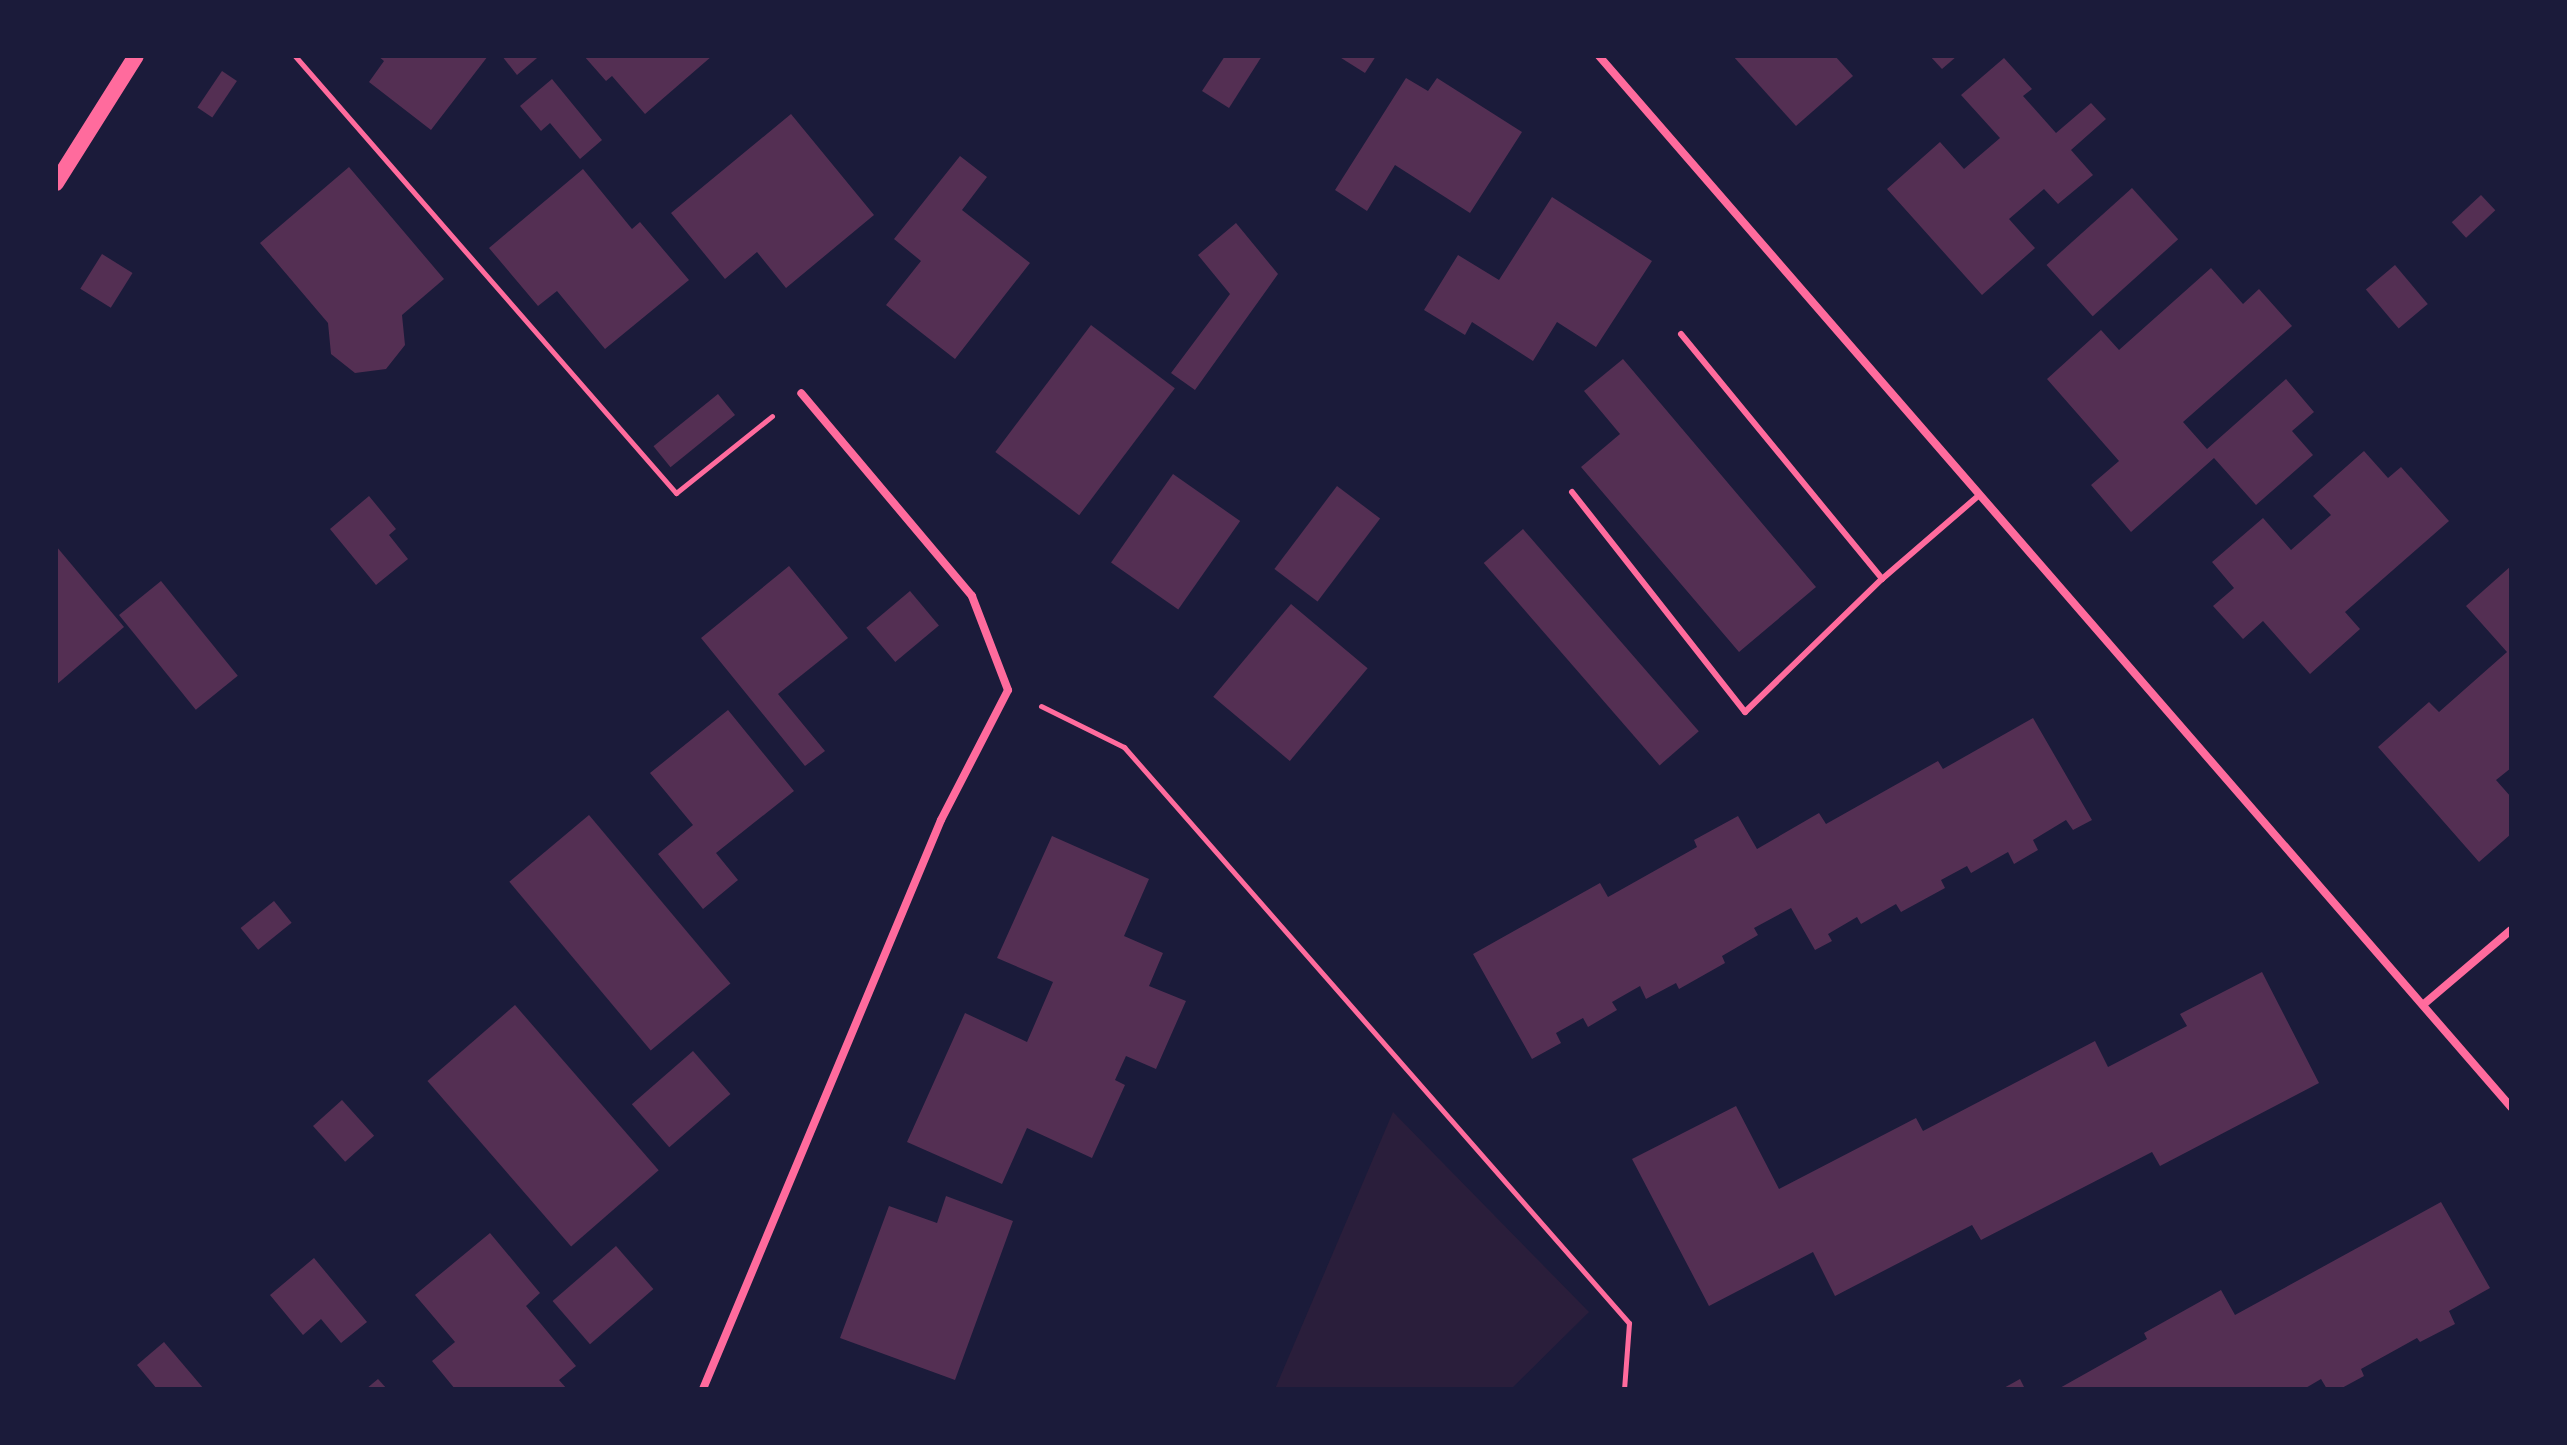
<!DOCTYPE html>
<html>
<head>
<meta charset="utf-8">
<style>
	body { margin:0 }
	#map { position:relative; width:2567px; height:1445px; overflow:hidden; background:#1b1b3a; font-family:"Titillium Web",sans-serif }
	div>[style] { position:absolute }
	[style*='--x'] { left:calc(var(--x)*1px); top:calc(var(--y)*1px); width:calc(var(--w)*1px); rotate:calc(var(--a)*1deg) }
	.green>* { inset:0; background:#2a1e3b }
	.building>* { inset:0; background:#542f53; transform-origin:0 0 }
	.path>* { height:5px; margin:-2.5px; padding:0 2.5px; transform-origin:2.5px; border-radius:2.5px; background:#ff6b9d }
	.service>* { height:6px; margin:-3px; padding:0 3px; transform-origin:3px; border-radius:3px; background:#ff6b9d }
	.minor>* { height:8px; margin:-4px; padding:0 4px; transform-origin:4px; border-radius:4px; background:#ff6b9d }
	.secondary>* { height:16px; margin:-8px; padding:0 8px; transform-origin:8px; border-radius:8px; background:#ff6b9d }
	span { translate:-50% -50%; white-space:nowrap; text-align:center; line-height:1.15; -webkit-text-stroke:6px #1b1b3a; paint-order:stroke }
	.frame { position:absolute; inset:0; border:58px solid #1b1b3a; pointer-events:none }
</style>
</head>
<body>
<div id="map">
	<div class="green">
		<div style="clip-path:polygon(1393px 1112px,1589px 1312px,1511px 1389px,1275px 1389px)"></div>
	</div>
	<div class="building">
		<div style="clip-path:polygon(378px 56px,488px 56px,431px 130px,369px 82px,384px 61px)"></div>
		<div style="clip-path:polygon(502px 56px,535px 56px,537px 58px,517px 75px)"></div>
		<div style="clip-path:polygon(584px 56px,712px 56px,645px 114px,612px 76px,606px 81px)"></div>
		<div style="clip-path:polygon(1225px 56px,1262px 56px,1229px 108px,1202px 91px)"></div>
		<div style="clip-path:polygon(1338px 56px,1376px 56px,1365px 73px)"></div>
		<div style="clip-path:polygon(1733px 56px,1835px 56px,1853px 76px,1796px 126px)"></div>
		<div style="clip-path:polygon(1930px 56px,1957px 56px,1942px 69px)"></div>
		<div style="clip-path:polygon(2004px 58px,2032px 89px,2023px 96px,2056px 133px,2091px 103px,2106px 119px,2071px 150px,2093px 175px,2058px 204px,2044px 189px,2009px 219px,2035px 248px,1982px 295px,1887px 189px,1940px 142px,1964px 169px,2000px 138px,1961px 95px)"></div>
		<div style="left:222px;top:71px;width:18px;height:44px;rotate:34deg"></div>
		<div style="clip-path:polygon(1406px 78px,1428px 91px,1437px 78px,1522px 132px,1470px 213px,1395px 165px,1367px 211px,1335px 190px)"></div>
		<div style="clip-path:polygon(552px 79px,602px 140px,580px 159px,550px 123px,541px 131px,520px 106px)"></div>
		<div style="clip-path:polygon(791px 114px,874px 215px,786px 288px,757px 252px,725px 279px,671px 213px)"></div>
		<div style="clip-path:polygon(960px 156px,987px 177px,962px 210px,1030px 263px,955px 359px,886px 305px,921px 261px,894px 239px)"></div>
		<div style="clip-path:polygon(349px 167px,444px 279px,402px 315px,405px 345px,386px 369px,355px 373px,331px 354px,328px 323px,260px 243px)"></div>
		<div style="clip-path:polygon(583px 169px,632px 229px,640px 222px,689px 280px,605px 349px,557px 291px,538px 306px,489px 248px)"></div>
		<div style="left:2132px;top:188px;width:69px;height:115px;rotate:48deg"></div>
		<div style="left:2481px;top:195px;width:21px;height:40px;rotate:47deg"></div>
		<div style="clip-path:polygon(1552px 197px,1652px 261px,1596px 347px,1557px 322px,1533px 361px,1472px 322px,1465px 335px,1424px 310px,1458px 255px,1499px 280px)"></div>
		<div style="clip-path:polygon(1236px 223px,1278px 274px,1195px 390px,1171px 373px,1230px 294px,1198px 255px)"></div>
		<div style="left:102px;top:254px;width:36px;height:41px;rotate:32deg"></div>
		<div style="left:2395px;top:265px;width:51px;height:38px;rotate:50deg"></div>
		<div style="clip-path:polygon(2211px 268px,2243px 304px,2259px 289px,2292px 326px,2183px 422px,2207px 449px,2286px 379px,2314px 412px,2292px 431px,2313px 455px,2256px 505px,2214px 458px,2131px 532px,2091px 485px,2119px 461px,2047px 379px,2101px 330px,2119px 350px)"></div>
		<div style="left:1091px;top:325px;width:105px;height:159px;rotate:37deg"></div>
		<div style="clip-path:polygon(1623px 359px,1816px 587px,1739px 652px,1581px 467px,1620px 434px,1584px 391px)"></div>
		<div style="left:718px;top:394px;width:27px;height:83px;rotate:51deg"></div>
		<div style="clip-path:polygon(2364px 451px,2388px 478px,2401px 467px,2449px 521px,2345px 612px,2360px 629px,2310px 674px,2263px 621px,2243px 639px,2213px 606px,2234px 588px,2212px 562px,2263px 518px,2291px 550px,2331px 515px,2313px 496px)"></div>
		<div style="left:1173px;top:474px;width:82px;height:108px;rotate:35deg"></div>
		<div style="left:1337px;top:486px;width:54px;height:104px;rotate:37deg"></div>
		<div style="clip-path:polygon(369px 496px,396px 529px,389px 535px,408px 559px,376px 585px,330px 529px)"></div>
		<div style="left:1523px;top:529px;width:268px;height:52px;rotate:49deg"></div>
		<div style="clip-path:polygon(56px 546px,124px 627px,56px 685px)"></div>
		<div style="clip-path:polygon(789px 566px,848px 638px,778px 694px,825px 751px,805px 766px,701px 638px)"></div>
		<div style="clip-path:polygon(2511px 566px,2511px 768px,2496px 780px,2511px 797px,2511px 834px,2479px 862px,2378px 747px,2429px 702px,2439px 712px,2507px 652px,2466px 606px)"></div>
		<div style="left:161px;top:581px;width:122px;height:54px;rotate:51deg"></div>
		<div style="left:910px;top:591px;width:45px;height:57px;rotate:50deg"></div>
		<div style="left:1291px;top:604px;width:100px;height:121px;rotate:40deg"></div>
		<div style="clip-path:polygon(728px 710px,794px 791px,716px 853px,738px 880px,703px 909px,658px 854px,693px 825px,650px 773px)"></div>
		<div style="clip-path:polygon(2033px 718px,2092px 820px,2073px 830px,2066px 820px,2033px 840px,2038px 850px,2014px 864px,2008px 852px,1971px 873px,1967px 866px,1941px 880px,1945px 888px,1901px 912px,1896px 904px,1861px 924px,1857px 917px,1828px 934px,1832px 941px,1815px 950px,1791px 908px,1754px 928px,1758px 935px,1722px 956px,1725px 963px,1679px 989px,1676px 983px,1646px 999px,1640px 986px,1612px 1002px,1617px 1010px,1588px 1027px,1583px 1018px,1556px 1033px,1561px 1043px,1532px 1059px,1473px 954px,1600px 883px,1608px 897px,1697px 847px,1694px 840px,1738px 816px,1757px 849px,1819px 813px,1826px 824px,1938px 761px,1943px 769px)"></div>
		<div style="left:589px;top:815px;width:220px;height:104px;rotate:50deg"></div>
		<div style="clip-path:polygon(1052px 836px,1149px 879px,1124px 936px,1163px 953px,1149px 986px,1186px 1001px,1156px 1069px,1126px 1056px,1115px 1080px,1125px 1085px,1092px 1158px,1027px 1128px,1002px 1184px,907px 1142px,965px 1013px,1027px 1042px,1053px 982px,997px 958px)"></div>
		<div style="left:274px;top:901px;width:28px;height:43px;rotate:51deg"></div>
		<div style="clip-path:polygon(2262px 972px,2319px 1083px,2160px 1166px,2152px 1152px,1981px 1240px,1972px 1225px,1835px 1296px,1813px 1252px,1709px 1306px,1632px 1159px,1736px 1106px,1779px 1189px,1916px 1118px,1923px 1131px,2095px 1041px,2108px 1067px,2187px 1026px,2180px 1014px)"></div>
		<div style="left:515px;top:1005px;width:219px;height:116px;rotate:49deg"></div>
		<div style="left:693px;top:1051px;width:57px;height:81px;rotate:49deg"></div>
		<div style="left:342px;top:1100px;width:48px;height:39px;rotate:48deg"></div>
		<div style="clip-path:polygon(946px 1196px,1013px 1221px,955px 1380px,840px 1338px,889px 1206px,937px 1223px)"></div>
		<div style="clip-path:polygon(2441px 1202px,2490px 1288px,2449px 1311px,2455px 1324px,2420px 1342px,2417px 1338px,2361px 1369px,2364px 1376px,2340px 1389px,2327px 1389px,2321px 1379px,2304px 1389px,2058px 1389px,2147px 1339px,2144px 1333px,2221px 1290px,2235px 1315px)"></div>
		<div style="clip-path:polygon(490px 1233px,540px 1293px,526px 1306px,576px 1366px,559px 1380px,567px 1389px,455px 1389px,432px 1361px,455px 1342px,415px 1295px)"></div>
		<div style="left:616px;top:1246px;width:57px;height:84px;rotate:49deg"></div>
		<div style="clip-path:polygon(314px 1258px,367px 1322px,341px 1343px,321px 1319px,303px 1335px,270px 1295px)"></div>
		<div style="clip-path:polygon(164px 1342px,204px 1389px,157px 1389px,137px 1365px)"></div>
		<div style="clip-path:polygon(378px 1379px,387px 1389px,366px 1389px)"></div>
		<div style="clip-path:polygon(2020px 1379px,2025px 1389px,2002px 1389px)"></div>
	</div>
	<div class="path">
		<div style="--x:295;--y:56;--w:580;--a:48.92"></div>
		<div style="--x:676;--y:493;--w:123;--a:-38.7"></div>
		<div style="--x:1041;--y:706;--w:93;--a:26.3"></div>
		<div style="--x:1124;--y:747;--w:766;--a:48.76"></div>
		<div style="--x:1629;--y:1323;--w:66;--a:94.3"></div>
	</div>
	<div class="service">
		<div style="--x:1681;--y:334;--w:317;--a:50.6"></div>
		<div style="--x:1882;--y:579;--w:127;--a:-40.8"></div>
		<div style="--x:1572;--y:492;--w:280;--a:51.8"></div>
		<div style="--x:1745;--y:712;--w:191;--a:-44.2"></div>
	</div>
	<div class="minor">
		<div style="--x:1599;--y:56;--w:1392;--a:49.05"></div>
		<div style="--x:2424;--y:1004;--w:114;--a:-40.4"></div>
		<div style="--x:703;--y:1389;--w:617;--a:-67.3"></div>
		<div style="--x:941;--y:820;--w:146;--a:-62.7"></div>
		<div style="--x:1008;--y:690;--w:101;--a:-111"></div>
		<div style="--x:972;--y:596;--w:265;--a:-130.1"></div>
	</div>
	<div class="secondary">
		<div style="--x:56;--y:183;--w:150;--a:-57.8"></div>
	</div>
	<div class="frame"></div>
</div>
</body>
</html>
